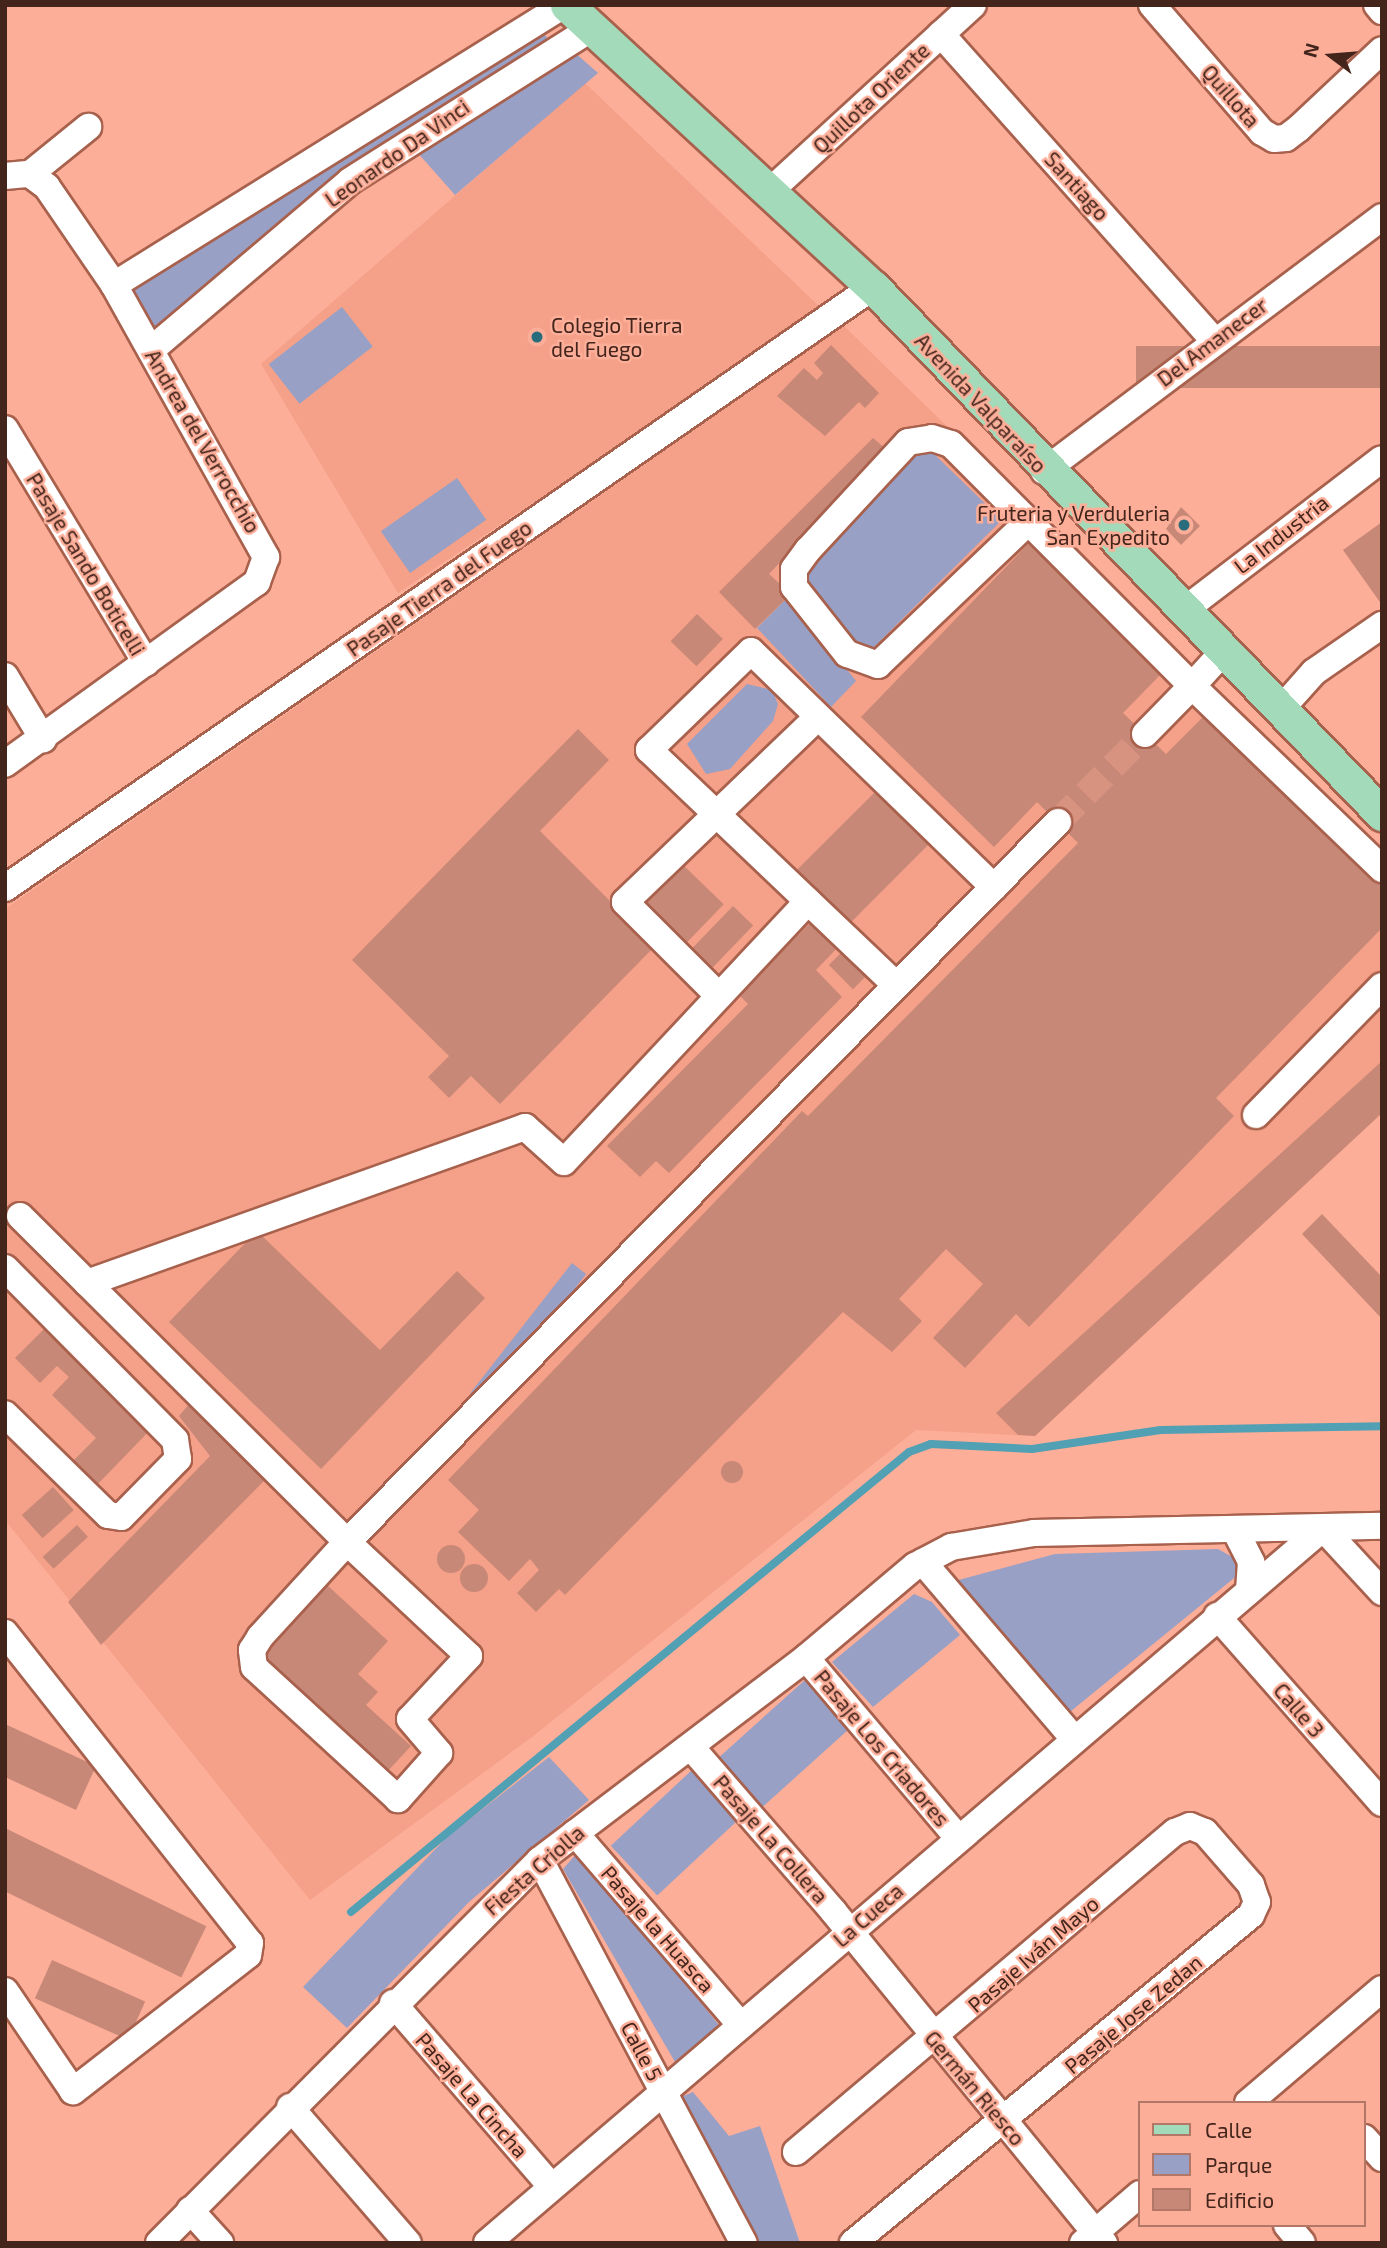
<!DOCTYPE html>
<html>
<head>
<meta charset="utf-8">
<style>
	body { margin:0 }
	#map { position:relative; width:1387px; height:2248px; overflow:hidden; background:#fdae99; font-family:"Exo 2",sans-serif }
	div>[style] { position:absolute }
	[style*='--x'] { left:calc(var(--x)*1px); top:calc(var(--y)*1px); width:calc(var(--w)*1px); rotate:calc(var(--a)*1deg) }
	.built>* { inset:0; background:#f5a088 }
	.green>* { inset:0; background:#98a0c5; transform-origin:0 0 }
	.stream>* { height:8px; margin:-4px; padding:0 4px; transform-origin:4px; border-radius:4px; background:#51a0b4 }
	.building>* { inset:0; background:#c88877; transform-origin:0 0 }
	.round { border-radius:50% }
	.minor-tunnel>* { height:26px; margin-top:-13px; transform-origin:0; background:repeating-linear-gradient(90deg,#d89380 0 26px,transparent 0 39px) }
	.roads { filter:drop-shadow(2px 0 #a8614d) drop-shadow(-2px 0 #a8614d) drop-shadow(0 2px #a8614d) drop-shadow(0 -2px #a8614d) }
	.minor>* { height:26px; margin:-13px; padding:0 13px; transform-origin:13px; border-radius:13px; background:#fff }
	.major>* { height:33px; margin:-16.5px; padding:0 16.5px; transform-origin:16.5px; border-radius:16.5px; background:#a3dab9 }
	.dots>* { width:19px; height:19px; translate:-50% -50%; box-sizing:border-box; border:4px solid #fdae99; border-radius:50% }
	span { translate:-50% -50%; white-space:nowrap; text-align:center; line-height:1.15; -webkit-text-stroke:5px #fdae99; paint-order:stroke }
	.street-label { font-size:21px; color:#43251c }
	.poi-label { font-size:21px; color:#43251c }
	.left { translate:0 -50%; text-align:left }
	.right { translate:-100% -50%; text-align:right }
	.frame { position:absolute; inset:0; border:7px solid #43251c; pointer-events:none }
	.legend { position:absolute; left:1138px; top:2101px; width:228px; height:126px; box-sizing:border-box; background:#fdae99; border:2px solid #b37767; margin:0; padding:9px 12px; list-style:none; font-size:21px; color:#43251c }
	.legend li { display:flex; align-items:center; gap:14px; height:35px }
	.legend b { width:35px; border:2px solid #b37767 }
	.north { position:absolute; left:1296px; top:21px; width:70px; height:70px; -webkit-text-stroke:5px #fdae99; paint-order:stroke; rotate:286deg; font-size:19px; font-weight:700; line-height:28px; text-align:center; color:#43251c }
	.north::after { content:''; display:block; margin:auto; width:24px; height:32px; background:#43251c; clip-path:polygon(50% 0,100% 100%,50% 72%,0 100%) }
</style>
</head>
<body>
<div id="map">
	<div class="built">
		<div style="clip-path:polygon(585px 83px,822px 309px,398px 593px,261px 364px)"></div>
		<div style="clip-path:polygon(844px 326px,1382px 850px,1382px 1113px,1035px 1436px,916px 1430px,532px 1737px,310px 1900px,5px 1520px,5px 909px)"></div>
	</div>
	<div class="green">
		<div style="clip-path:polygon(541px 30px,549px 40px,157px 336px,131px 292px)"></div>
		<div style="clip-path:polygon(573px 51px,598px 73px,455px 195px,417px 152px)"></div>
		<div style="left:342px;top:307px;width:50px;height:93px;rotate:52deg"></div>
		<div style="clip-path:polygon(930px 450px,1002px 520px,870px 651px,861px 653px,807px 587px,805px 567px,912px 455px)"></div>
		<div style="left:457px;top:478px;width:51px;height:93px;rotate:55deg"></div>
		<div style="clip-path:polygon(789px 596px,856px 681px,831px 707px,757px 628px)"></div>
		<div style="clip-path:polygon(747px 684px,772px 690px,778px 704px,773px 721px,730px 769px,706px 774px,687px 744px)"></div>
		<div style="left:572px;top:1263px;width:18px;height:165px;rotate:38deg"></div>
		<div style="clip-path:polygon(1218px 1549px,1241px 1562px,1239px 1574px,1065px 1716px,951px 1582px,1055px 1554px)"></div>
		<div style="clip-path:polygon(914px 1594px,932px 1602px,960px 1635px,873px 1707px,832px 1662px)"></div>
		<div style="left:806px;top:1679px;width:66px;height:118px;rotate:48deg"></div>
		<div style="clip-path:polygon(549px 1757px,589px 1800px,469px 1902px,347px 2028px,303px 1987px,447px 1837px)"></div>
		<div style="left:692px;top:1770px;width:68px;height:111px;rotate:47deg"></div>
		<div style="clip-path:polygon(578px 1852px,719px 2025px,675px 2062px,563px 1869px)"></div>
		<div style="clip-path:polygon(693px 2092px,729px 2136px,760px 2126px,800px 2243px,759px 2243px,681px 2097px)"></div>
	</div>
	<div class="stream">
		<div style="--x:351;--y:1912;--w:723;--a:-39.5"></div>
		<div style="--x:909;--y:1452;--w:23;--a:-20"></div>
		<div style="--x:931;--y:1444;--w:101;--a:2.8"></div>
		<div style="--x:1032;--y:1449;--w:130;--a:-8.4"></div>
		<div style="--x:1161;--y:1430;--w:221;--a:-1"></div>
	</div>
	<div class="building">
		<div style="clip-path:polygon(831px 345px,879px 393px,865px 408px,859px 402px,825px 436px,777px 396px,804px 368px,817px 380px,823px 373px,814px 363px)"></div>
		<div style="left:1382px;top:346px;width:42px;height:246px;rotate:90deg"></div>
		<div style="clip-path:polygon(873px 438px,886px 449px,769px 574px,791px 594px,755px 629px,719px 592px)"></div>
		<div style="clip-path:polygon(1181px 507px,1200px 526px,1181px 545px,1166px 529px)"></div>
		<div style="clip-path:polygon(1382px 522px,1382px 605px,1343px 550px)"></div>
		<div style="clip-path:polygon(1032px 540px,1165px 670px,1123px 713px,1166px 754px,1210px 710px,1382px 878px,1382px 928px,1216px 1098px,1234px 1116px,1029px 1327px,1016px 1314px,965px 1368px,933px 1338px,983px 1284px,946px 1249px,899px 1299px,922px 1321px,892px 1352px,843px 1312px,565px 1595px,559px 1589px,536px 1612px,517px 1593px,539px 1570px,530px 1559px,509px 1581px,458px 1532px,479px 1510px,448px 1480px,802px 1111px,808px 1116px,1078px 843px,1037px 802px,994px 847px,861px 717px)"></div>
		<div style="left:697px;top:614px;width:36px;height:38px;rotate:44deg"></div>
		<div style="clip-path:polygon(578px 729px,609px 760px,540px 831px,655px 946px,500px 1104px,471px 1076px,449px 1098px,428px 1077px,449px 1056px,352px 960px)"></div>
		<div style="left:878px;top:789px;width:75px;height:114px;rotate:45deg"></div>
		<div style="left:682px;top:864px;width:58px;height:57px;rotate:44deg"></div>
		<div style="left:733px;top:906px;width:28px;height:59px;rotate:44deg"></div>
		<div style="clip-path:polygon(816px 917px,842px 943px,816px 970px,842px 997px,669px 1173px,656px 1161px,640px 1177px,607px 1146px,748px 1004px,739px 995px)"></div>
		<div style="left:848px;top:946px;width:34px;height:27px;rotate:45deg"></div>
		<div style="clip-path:polygon(1382px 1061px,1382px 1113px,1035px 1436px,1018px 1435px,996px 1413px)"></div>
		<div style="clip-path:polygon(1322px 1214px,1382px 1277px,1382px 1319px,1302px 1234px)"></div>
		<div style="clip-path:polygon(257px 1231px,380px 1350px,457px 1271px,485px 1298px,321px 1469px,169px 1322px)"></div>
		<div style="clip-path:polygon(50px 1323px,154px 1426px,94px 1488px,70px 1464px,96px 1438px,52px 1395px,69px 1377px,57px 1366px,40px 1383px,15px 1358px)"></div>
		<div style="clip-path:polygon(190px 1403px,268px 1477px,101px 1645px,68px 1602px,210px 1456px,179px 1416px)"></div>
		<div class="round" style="left:721px;top:1461px;width:22px;height:22px"></div>
		<div style="left:53px;top:1487px;width:31px;height:42px;rotate:48deg"></div>
		<div style="left:77px;top:1525px;width:16px;height:47px;rotate:47deg"></div>
		<div class="round" style="left:437px;top:1545px;width:28px;height:28px"></div>
		<div class="round" style="left:460px;top:1564px;width:28px;height:28px"></div>
		<div style="clip-path:polygon(327px 1585px,388px 1641px,358px 1674px,378px 1692px,366px 1705px,411px 1746px,385px 1774px,259px 1659px)"></div>
		<div style="clip-path:polygon(5px 1724px,96px 1766px,76px 1810px,5px 1777px)"></div>
		<div style="left:5px;top:1828px;width:224px;height:57px;rotate:26deg"></div>
		<div style="left:52px;top:1960px;width:102px;height:42px;rotate:24deg"></div>
	</div>
	<div class="minor-tunnel">
		<div style="--x:1058;--y:822;--w:124;--a:-45.3"></div>
	</div>
	<div class="roads">
		<div class="minor">
			<div style="--x:1152;--y:5;--w:168;--a:49.1"></div>
			<div style="--x:1262;--y:132;--w:14;--a:30"></div>
			<div style="--x:1274;--y:139;--w:12;--a:-5"></div>
			<div style="--x:1286;--y:138;--w:15;--a:-37"></div>
			<div style="--x:1298;--y:129;--w:115;--a:-43.2"></div>
			<div style="--x:1377;--y:5;--w:8;--a:50"></div>
			<div style="--x:941;--y:34;--w:409;--a:48.3"></div>
			<div style="--x:30;--y:174;--w:75;--a:-39"></div>
			<div style="--x:5;--y:176;--w:25;--a:-5"></div>
			<div style="--x:30;--y:174;--w:21;--a:37"></div>
			<div style="--x:47;--y:187;--w:119;--a:55.6"></div>
			<div style="--x:114;--y:285;--w:312;--a:60.8"></div>
			<div style="--x:266;--y:557;--w:27;--a:110"></div>
			<div style="--x:257;--y:582;--w:311;--a:144.2"></div>
			<div style="--x:770;--y:191;--w:275;--a:-42.5"></div>
			<div style="--x:114;--y:285;--w:530;--a:-31.89"></div>
			<div style="--x:151;--y:350;--w:261;--a:-40.3"></div>
			<div style="--x:350;--y:181;--w:286;--a:-32.3"></div>
			<div style="--x:5;--y:429;--w:273;--a:58.9"></div>
			<div style="--x:1044;--y:471;--w:423;--a:-36.9"></div>
			<div style="--x:1027;--y:523;--w:206;--a:136.4"></div>
			<div style="--x:878;--y:665;--w:33;--a:-160"></div>
			<div style="--x:847;--y:654;--w:85;--a:-128.3"></div>
			<div style="--x:794;--y:587;--w:18;--a:-90"></div>
			<div style="--x:794;--y:569;--w:24;--a:-54"></div>
			<div style="--x:808;--y:550;--w:147;--a:-47.2"></div>
			<div style="--x:908;--y:442;--w:24;--a:-9"></div>
			<div style="--x:932;--y:438;--w:20;--a:18"></div>
			<div style="--x:951;--y:444;--w:342;--a:45.1"></div>
			<div style="--x:1192;--y:686;--w:46;--a:-47.6"></div>
			<div style="--x:1183;--y:611;--w:250;--a:-37.4"></div>
			<div style="--x:5;--y:676;--w:74;--a:58.9"></div>
			<div style="--x:1280;--y:710;--w:51;--a:-48.2"></div>
			<div style="--x:1314;--y:672;--w:83;--a:-34.7"></div>
			<div style="--x:1145;--y:734;--w:67;--a:-45.6"></div>
			<div style="--x:1192;--y:686;--w:264;--a:43.9"></div>
			<div style="--x:5;--y:888;--w:1056;--a:-34.7"></div>
			<div style="--x:896;--y:985;--w:341;--a:-136.4"></div>
			<div style="--x:649;--y:750;--w:142;--a:-44.1"></div>
			<div style="--x:751;--y:651;--w:339;--a:44.2"></div>
			<div style="--x:719;--y:996;--w:133;--a:-135"></div>
			<div style="--x:625;--y:902;--w:267;--a:-43.8"></div>
			<div style="--x:1256;--y:1115;--w:180;--a:-45.7"></div>
			<div style="--x:20;--y:1216;--w:462;--a:44.9"></div>
			<div style="--x:347;--y:1542;--w:167;--a:43.1"></div>
			<div style="--x:469;--y:1656;--w:86;--a:133.1"></div>
			<div style="--x:410;--y:1719;--w:45;--a:49.5"></div>
			<div style="--x:439;--y:1753;--w:62;--a:131.7"></div>
			<div style="--x:398;--y:1799;--w:195;--a:-137.5"></div>
			<div style="--x:254;--y:1667;--w:17;--a:-97"></div>
			<div style="--x:252;--y:1650;--w:15;--a:-58"></div>
			<div style="--x:260;--y:1637;--w:129;--a:-47.5"></div>
			<div style="--x:347;--y:1542;--w:1012;--a:-45.36"></div>
			<div style="--x:5;--y:1268;--w:242;--a:45.3"></div>
			<div style="--x:175;--y:1440;--w:19;--a:81"></div>
			<div style="--x:178;--y:1459;--w:81;--a:134.5"></div>
			<div style="--x:121;--y:1517;--w:13;--a:-171"></div>
			<div style="--x:108;--y:1515;--w:144;--a:-135.6"></div>
			<div style="--x:87;--y:1283;--w:465;--a:-19.6"></div>
			<div style="--x:525;--y:1127;--w:52;--a:41.9"></div>
			<div style="--x:564;--y:1162;--w:357;--a:-46.9"></div>
			<div style="--x:1235;--y:1530;--w:36;--a:63"></div>
			<div style="--x:1251;--y:1562;--w:27;--a:94"></div>
			<div style="--x:923;--y:1562;--w:233;--a:49.5"></div>
			<div style="--x:1217;--y:1616;--w:249;--a:48.6"></div>
			<div style="--x:5;--y:1633;--w:395;--a:51.7"></div>
			<div style="--x:250;--y:1943;--w:12;--a:99"></div>
			<div style="--x:248;--y:1955;--w:222;--a:142.1"></div>
			<div style="--x:73;--y:2091;--w:121;--a:-124.2"></div>
			<div style="--x:806;--y:1658;--w:236;--a:49.8"></div>
			<div style="--x:691;--y:1747;--w:217;--a:49.1"></div>
			<div style="--x:833;--y:1911;--w:429;--a:50.8"></div>
			<div style="--x:575;--y:1833;--w:254;--a:49.2"></div>
			<div style="--x:540;--y:1860;--w:434;--a:62"></div>
			<div style="--x:393;--y:2003;--w:243;--a:49.2"></div>
			<div style="--x:1248;--y:2103;--w:176;--a:-40.4"></div>
			<div style="--x:290;--y:2107;--w:180;--a:49.1"></div>
			<div style="--x:1364;--y:2138;--w:27;--a:48"></div>
			<div style="--x:796;--y:2152;--w:496;--a:-40.2"></div>
			<div style="--x:1175;--y:1832;--w:16;--a:-22"></div>
			<div style="--x:1190;--y:1826;--w:16;--a:22"></div>
			<div style="--x:1205;--y:1832;--w:70;--a:49"></div>
			<div style="--x:1251;--y:1885;--w:18;--a:71"></div>
			<div style="--x:1257;--y:1902;--w:14;--a:115"></div>
			<div style="--x:1251;--y:1915;--w:516;--a:140.51"></div>
			<div style="--x:190;--y:2210;--w:45;--a:47.7"></div>
			<div style="--x:1287;--y:2225;--w:23;--a:50"></div>
			<div style="--x:159;--y:2243;--w:540;--a:-45.15"></div>
			<div style="--x:540;--y:1860;--w:334;--a:-37.2"></div>
			<div style="--x:806;--y:1658;--w:143;--a:-40.2"></div>
			<div style="--x:915;--y:1566;--w:41;--a:-27.8"></div>
			<div style="--x:951;--y:1547;--w:84;--a:-9.6"></div>
			<div style="--x:1034;--y:1533;--w:348;--a:-1.2"></div>
			<div style="--x:487;--y:2243;--w:1100;--a:-40.54"></div>
			<div style="--x:1323;--y:1528;--w:87;--a:47.3"></div>
			<div style="--x:1083;--y:2243;--w:75;--a:-40.7"></div>
		</div>
		<div class="major">
			<div style="--x:567;--y:5;--w:416;--a:42.7"></div>
			<div style="--x:873;--y:287;--w:733;--a:46"></div>
		</div>
	</div>
	<div class="dots">
		<div style="left:537px;top:337px;background:#296d7d"></div>
		<div style="left:1184px;top:525px;background:#296d7d"></div>
	</div>
	<div class="street-label">
		<span style="left:1231px;top:96px;rotate:49deg">Quillota</span>
		<span style="left:871px;top:98px;rotate:-43deg">Quillota Oriente</span>
		<span style="left:397px;top:153px;rotate:-35deg">Leonardo Da Vinci</span>
		<span style="left:1077px;top:186px;rotate:48deg">Santiago</span>
		<span style="left:1212px;top:342px;rotate:-37deg">Del Amanecer</span>
		<span style="left:981px;top:403px;rotate:47deg">Avenida Valparaíso</span>
		<span style="left:203px;top:441px;rotate:60deg">Andrea del Verrocchio</span>
		<span style="left:1281px;top:534px;rotate:-38deg">La Industria</span>
		<span style="left:86px;top:564px;rotate:59deg">Pasaje Sando Boticelli</span>
		<span style="left:439px;top:588px;rotate:-35deg">Pasaje Tierra del Fuego</span>
		<span style="left:1299px;top:1710px;rotate:49deg">Calle 3</span>
		<span style="left:882px;top:1748px;rotate:50deg">Pasaje Los Criadores</span>
		<span style="left:771px;top:1839px;rotate:49deg">Pasaje La Collera</span>
		<span style="left:534px;top:1870px;rotate:-41deg">Fiesta Criolla</span>
		<span style="left:868px;top:1915px;rotate:-41deg">La Cueca</span>
		<span style="left:658px;top:1929px;rotate:49deg">Pasaje la Huasca</span>
		<span style="left:1033px;top:1954px;rotate:-41deg">Pasaje Iván Mayo</span>
		<span style="left:1133px;top:2014px;rotate:-40deg">Pasaje Jose Zedan</span>
		<span style="left:642px;top:2051px;rotate:62deg">Calle 5</span>
		<span style="left:975px;top:2088px;rotate:50deg">Germán Riesco</span>
		<span style="left:472px;top:2095px;rotate:49deg">Pasaje La Cincha</span>
	</div>
	<div class="poi-label">
		<span class="left" style="left:551px;top:337px">Colegio Tierra<br>del Fuego</span>
		<span class="right" style="left:1170px;top:525px">Fruteria y Verduleria<br>San Expedito</span>
	</div>
	<div class="frame"></div>
	<ul class="legend">
	<li><b style="height:9px;background:#a3dab9"></b>Calle</li>
	<li><b style="height:19px;background:#98a0c5"></b>Parque</li>
	<li><b style="height:19px;background:#c88877"></b>Edificio</li>
	</ul>
	<div class="north">N</div>
</div>
</body>
</html>
